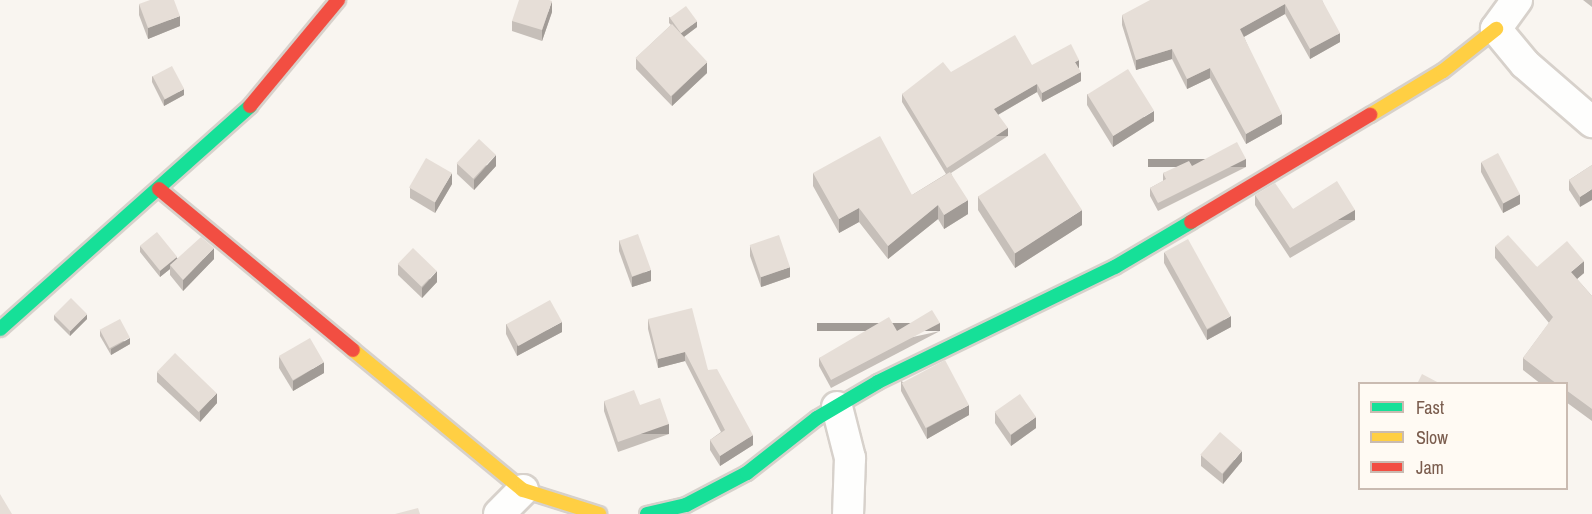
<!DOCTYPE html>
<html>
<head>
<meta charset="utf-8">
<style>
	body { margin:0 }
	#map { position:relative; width:1592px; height:514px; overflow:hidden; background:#f9f5f0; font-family:"Archivo Narrow",sans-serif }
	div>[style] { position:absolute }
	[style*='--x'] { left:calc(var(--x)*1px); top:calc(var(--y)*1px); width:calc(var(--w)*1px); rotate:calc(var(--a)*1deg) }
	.roads { filter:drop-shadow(2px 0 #d7d1cb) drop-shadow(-2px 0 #d7d1cb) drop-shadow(0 2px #d7d1cb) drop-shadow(0 -2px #d7d1cb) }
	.street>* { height:30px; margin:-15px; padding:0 15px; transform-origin:15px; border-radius:15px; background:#fefefd }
	.fast>* { height:14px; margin:-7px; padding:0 7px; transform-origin:7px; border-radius:7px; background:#16e098 }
	.slow>* { height:14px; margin:-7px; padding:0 7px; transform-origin:7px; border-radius:7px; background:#ffcf43 }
	.jam>* { height:14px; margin:-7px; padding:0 7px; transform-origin:7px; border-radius:7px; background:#f24e42 }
	.wall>* { inset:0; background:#c6bfb9 }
	.shaded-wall>* { inset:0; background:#a19b96; transform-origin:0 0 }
	.building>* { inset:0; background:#e6ded7; transform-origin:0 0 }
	span { translate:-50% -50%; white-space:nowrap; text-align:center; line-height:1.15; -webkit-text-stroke:6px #fffaf3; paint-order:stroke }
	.legend { position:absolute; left:1358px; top:382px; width:210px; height:108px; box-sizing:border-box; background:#fffaf3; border:2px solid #cabbb1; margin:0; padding:8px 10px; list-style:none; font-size:18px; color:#7a5c4d }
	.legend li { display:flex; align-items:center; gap:12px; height:30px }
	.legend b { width:30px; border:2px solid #cabbb1 }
</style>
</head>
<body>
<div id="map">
	<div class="roads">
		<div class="street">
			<div style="--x:1517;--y:0;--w:36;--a:126"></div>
			<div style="--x:1496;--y:29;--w:45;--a:50.4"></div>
			<div style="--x:1525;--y:64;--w:89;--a:40.9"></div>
			<div style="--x:837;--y:407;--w:53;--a:75.7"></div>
			<div style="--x:850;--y:458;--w:56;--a:92"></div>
			<div style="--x:499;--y:514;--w:34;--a:-45"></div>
		</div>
		<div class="fast">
			<div style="--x:0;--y:329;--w:335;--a:-41.7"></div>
			<div style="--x:647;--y:514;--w:40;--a:-13"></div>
			<div style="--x:686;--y:505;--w:69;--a:-27.7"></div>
			<div style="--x:747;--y:473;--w:89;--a:-38.2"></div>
			<div style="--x:817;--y:418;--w:71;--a:-30.5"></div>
			<div style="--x:878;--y:382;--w:263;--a:-25.9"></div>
			<div style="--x:1115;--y:267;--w:88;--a:-30.6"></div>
		</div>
		<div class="slow">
			<div style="--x:1370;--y:115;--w:85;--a:-31.1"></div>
			<div style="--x:1443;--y:71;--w:68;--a:-38.4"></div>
			<div style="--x:353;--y:350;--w:220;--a:39.5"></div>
			<div style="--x:523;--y:490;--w:80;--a:17.5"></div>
		</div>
		<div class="jam">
			<div style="--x:250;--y:106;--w:138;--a:-50.3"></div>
			<div style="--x:159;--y:189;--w:252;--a:39.7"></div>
			<div style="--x:1191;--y:222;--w:209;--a:-30.9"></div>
		</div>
	</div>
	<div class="wall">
		<div style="clip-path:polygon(1322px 0,1340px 42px,1310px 59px,1285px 14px,1244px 37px,1282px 124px,1246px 144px,1210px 78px,1187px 89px,1172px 59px,1136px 70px,1122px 25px,1122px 15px)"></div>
		<div style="clip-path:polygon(1583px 0,1592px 0,1592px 7px)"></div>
		<div style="clip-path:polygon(139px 4px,180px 26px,148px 39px,139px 15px)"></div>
		<div style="clip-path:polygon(552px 12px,542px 41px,512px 31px,512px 21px)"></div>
		<div style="clip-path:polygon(669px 17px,697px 27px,684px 37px,707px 73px,672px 106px,636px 69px,636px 58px,671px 25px,669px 23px)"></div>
		<div style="clip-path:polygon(1032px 65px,1079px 68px,1078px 68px,1081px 81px,1042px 102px,1037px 92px,998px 115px,1008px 136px,951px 173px,968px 214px,944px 229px,938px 219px,888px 259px,859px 222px,839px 233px,813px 186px,813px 173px,912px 195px,946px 174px,902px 102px,902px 94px,951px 72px)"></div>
		<div style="clip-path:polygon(152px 76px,184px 95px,164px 106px,152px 82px)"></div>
		<div style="clip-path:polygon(1087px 94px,1154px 121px,1113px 147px,1087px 105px)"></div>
		<div style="clip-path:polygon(1481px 162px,1520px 204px,1503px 213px,1481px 172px)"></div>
		<div style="clip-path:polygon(457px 163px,496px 166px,474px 190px,457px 174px)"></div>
		<div style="clip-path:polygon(1592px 165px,1580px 207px,1569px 190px,1569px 180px)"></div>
		<div style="clip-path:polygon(1192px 166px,1246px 167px,1158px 211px,1150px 196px,1150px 188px,1163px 181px,1163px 173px)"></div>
		<div style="clip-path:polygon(452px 184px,435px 213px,410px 198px,410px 188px)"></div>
		<div style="clip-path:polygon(1255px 195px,1293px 209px,1355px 220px,1290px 258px,1255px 205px)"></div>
		<div style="clip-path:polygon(978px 196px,1082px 225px,1015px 268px,978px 210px)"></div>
		<div style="clip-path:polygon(619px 240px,651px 281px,632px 287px,619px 251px)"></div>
		<div style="clip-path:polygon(140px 246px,177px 258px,214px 259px,183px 291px,170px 275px,170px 269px,160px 277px,140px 252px)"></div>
		<div style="clip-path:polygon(750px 246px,790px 277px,761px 287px,750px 256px)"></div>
		<div style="clip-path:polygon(1495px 246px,1537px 267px,1584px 273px,1577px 279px,1592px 296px,1592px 421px,1566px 402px,1566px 384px,1541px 384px,1523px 370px,1523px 358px,1549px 323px,1495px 258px)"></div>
		<div style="clip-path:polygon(1164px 252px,1231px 327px,1207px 340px,1164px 263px)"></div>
		<div style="clip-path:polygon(398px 264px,437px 282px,422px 298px,398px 275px)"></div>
		<div style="clip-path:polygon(54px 315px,87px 319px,70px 336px,54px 320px)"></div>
		<div style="clip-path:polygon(648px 319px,708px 370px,753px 445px,720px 466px,710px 450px,710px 440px,721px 432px,685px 361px,658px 368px,648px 329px)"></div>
		<div style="clip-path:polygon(506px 324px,562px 332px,517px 356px,506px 334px)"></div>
		<div style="clip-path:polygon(100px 330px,130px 344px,111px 355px,100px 336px)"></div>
		<div style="clip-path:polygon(940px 331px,831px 388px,819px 366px,819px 358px)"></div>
		<div style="clip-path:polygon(279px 357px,324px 373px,293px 391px,279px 368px)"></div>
		<div style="clip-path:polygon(157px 372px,217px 403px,200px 422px,157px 382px)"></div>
		<div style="clip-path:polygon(901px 381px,969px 415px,927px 439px,901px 391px)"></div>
		<div style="clip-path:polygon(604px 401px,640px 405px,669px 434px,618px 452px,604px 411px)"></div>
		<div style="clip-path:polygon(995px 412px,1036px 428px,1011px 446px,995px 423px)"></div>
		<div style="clip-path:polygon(1201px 455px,1242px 461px,1223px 484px,1201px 466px)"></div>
	</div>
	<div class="shaded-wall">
		<div style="clip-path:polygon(552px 1px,552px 12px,542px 41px,542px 30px)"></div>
		<div style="clip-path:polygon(1285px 4px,1285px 14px,1240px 39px,1240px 29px)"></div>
		<div style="clip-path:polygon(180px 16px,180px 26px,148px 39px,148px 28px)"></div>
		<div style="clip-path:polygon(697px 21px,697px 27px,681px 39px,681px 33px)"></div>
		<div style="clip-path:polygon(1340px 33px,1340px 42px,1310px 59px,1310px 49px)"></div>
		<div style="clip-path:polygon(1172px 49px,1172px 59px,1136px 70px,1136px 60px)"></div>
		<div style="clip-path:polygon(1079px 60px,1079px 68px,1075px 70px,1075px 62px)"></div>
		<div style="clip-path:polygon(707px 62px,707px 73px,672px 106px,672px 96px)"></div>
		<div style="clip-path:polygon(1210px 68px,1210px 78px,1187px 89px,1187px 79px)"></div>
		<div style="clip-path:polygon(1081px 72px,1081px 81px,1042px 102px,1042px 93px)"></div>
		<div style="clip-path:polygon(1037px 84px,1037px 92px,994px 117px,994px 109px)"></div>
		<div style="clip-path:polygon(184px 89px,184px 95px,164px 106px,164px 100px)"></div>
		<div style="clip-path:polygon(1154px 111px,1154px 121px,1113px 147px,1113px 136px)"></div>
		<div style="clip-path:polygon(1282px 114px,1282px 124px,1246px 144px,1246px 134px)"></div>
		<div style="left:1008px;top:128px;width:8px;height:73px;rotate:90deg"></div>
		<div style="clip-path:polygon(496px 155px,496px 166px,474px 190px,474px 180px)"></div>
		<div style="left:1246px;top:159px;width:8px;height:98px;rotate:90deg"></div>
		<div style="clip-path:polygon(452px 173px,452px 184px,435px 213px,435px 202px)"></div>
		<div style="clip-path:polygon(1592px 189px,1592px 200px,1580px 207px,1580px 197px)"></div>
		<div style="clip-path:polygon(1520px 194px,1520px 204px,1503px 213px,1503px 202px)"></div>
		<div style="clip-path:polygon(968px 200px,968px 214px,944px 229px,944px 215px)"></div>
		<div style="clip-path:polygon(938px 205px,938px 219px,888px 259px,888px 246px)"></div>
		<div style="clip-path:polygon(859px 208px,859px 222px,839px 233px,839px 219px)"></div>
		<div style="clip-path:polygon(1082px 210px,1082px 225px,1015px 268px,1015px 253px)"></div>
		<div style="left:1355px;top:210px;width:10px;height:75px;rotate:90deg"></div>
		<div style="clip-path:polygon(214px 248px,214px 259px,183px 291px,183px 280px)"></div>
		<div style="clip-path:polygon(177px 257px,177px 262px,170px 265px,170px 269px,160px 277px,160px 271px)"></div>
		<div style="clip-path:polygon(1584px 261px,1584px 273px,1571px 284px,1571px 272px)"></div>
		<div style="clip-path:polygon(790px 267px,790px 277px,761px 287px,761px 277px)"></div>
		<div style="clip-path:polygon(651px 270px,651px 281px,632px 287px,632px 277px)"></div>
		<div style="clip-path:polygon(437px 271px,437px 282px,422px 298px,422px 288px)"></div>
		<div style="clip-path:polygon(87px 314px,87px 319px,70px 336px,70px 331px)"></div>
		<div style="clip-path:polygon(1231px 316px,1231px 327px,1207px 340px,1207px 330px)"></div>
		<div style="clip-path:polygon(562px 322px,562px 332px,517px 356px,517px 346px)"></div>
		<div style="left:940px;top:323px;width:8px;height:123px;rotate:90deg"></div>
		<div style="clip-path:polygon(130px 338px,130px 344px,111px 355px,111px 349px)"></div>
		<div style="clip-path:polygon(685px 352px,685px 361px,658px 368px,658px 359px)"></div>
		<div style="clip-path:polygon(324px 362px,324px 373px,293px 391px,293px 381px)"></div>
		<div style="clip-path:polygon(217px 393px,217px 403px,200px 422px,200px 411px)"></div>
		<div style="clip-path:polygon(969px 405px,969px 415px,927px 439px,927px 428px)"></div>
		<div style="clip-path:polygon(1036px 417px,1036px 428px,1011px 446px,1011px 435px)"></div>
		<div style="left:669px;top:424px;width:10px;height:54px;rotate:90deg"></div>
		<div style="clip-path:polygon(753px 435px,753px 445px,720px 466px,720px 456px)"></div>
		<div style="clip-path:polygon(1242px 451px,1242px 461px,1223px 484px,1223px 474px)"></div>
	</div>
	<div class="building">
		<div style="clip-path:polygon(150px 0,174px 0,180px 16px,148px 28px,139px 4px)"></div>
		<div style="clip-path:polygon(519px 0,549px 0,552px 1px,542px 30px,512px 21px)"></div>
		<div style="clip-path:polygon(1150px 0,1322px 0,1340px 33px,1310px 49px,1285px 4px,1240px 29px,1282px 114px,1246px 134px,1210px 68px,1187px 79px,1172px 49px,1136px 60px,1122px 15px)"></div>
		<div style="left:686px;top:6px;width:19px;height:20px;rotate:54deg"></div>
		<div style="left:672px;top:24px;width:52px;height:50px;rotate:47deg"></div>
		<div style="clip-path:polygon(1015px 35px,1032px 65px,1071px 44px,1079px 60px,1075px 62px,1081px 72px,1042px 93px,1037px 84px,994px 109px,1008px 128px,947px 168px,902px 94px,943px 62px,951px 72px)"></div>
		<div style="left:172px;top:66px;width:26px;height:22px;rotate:62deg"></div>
		<div style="left:1128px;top:69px;width:49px;height:48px;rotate:58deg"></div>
		<div style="clip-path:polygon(880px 136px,912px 195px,950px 172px,968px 200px,944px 215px,938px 205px,888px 246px,859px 208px,839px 219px,813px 173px)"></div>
		<div style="left:479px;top:139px;width:23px;height:33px;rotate:43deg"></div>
		<div style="clip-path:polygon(1237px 142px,1246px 159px,1158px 203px,1150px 188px,1166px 179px,1163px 173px,1189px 161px,1192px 166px)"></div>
		<div style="left:1045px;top:153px;width:68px;height:80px;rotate:57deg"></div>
		<div style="left:1498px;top:153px;width:47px;height:19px;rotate:62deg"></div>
		<div style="left:426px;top:158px;width:30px;height:34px;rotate:30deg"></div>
		<div style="clip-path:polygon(1592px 165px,1592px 189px,1580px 197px,1569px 180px)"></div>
		<div style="clip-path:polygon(1337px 181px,1355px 210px,1290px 248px,1255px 195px,1275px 183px,1293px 209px)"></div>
		<div style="left:157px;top:232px;width:32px;height:22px;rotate:51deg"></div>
		<div style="left:638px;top:234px;width:38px;height:20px;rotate:70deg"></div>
		<div style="left:779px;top:235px;width:34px;height:31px;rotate:71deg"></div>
		<div style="clip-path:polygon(1508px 235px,1537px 267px,1567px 241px,1584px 261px,1571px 272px,1592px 296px,1592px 409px,1566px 390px,1566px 384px,1557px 384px,1523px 358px,1553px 317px,1495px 246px)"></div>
		<div style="clip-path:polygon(201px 237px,214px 248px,183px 280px,170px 265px)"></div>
		<div style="left:1188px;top:239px;width:88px;height:27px;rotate:61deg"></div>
		<div style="left:413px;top:248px;width:33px;height:22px;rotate:44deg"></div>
		<div style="left:71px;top:298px;width:23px;height:24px;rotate:45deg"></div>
		<div style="left:550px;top:300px;width:25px;height:50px;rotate:61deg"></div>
		<div style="clip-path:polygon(692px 308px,708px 370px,717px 369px,753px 435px,720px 456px,710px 440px,725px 430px,685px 352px,658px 359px,648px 319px)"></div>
		<div style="clip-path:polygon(932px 310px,940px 323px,831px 380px,819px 358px,889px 317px,897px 331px)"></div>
		<div style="left:120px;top:319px;width:21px;height:23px;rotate:62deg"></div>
		<div style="left:310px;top:338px;width:28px;height:36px;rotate:60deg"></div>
		<div style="left:175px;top:353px;width:58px;height:26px;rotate:44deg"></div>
		<div style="left:945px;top:360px;width:51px;height:49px;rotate:62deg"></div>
		<div style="clip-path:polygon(1422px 374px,1441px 384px,1417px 384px)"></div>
		<div style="clip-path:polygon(634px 390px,640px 405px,660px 398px,669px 424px,618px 442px,604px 401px)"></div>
		<div style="left:1020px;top:394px;width:28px;height:31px;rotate:55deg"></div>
		<div style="left:1220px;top:432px;width:29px;height:30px;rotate:41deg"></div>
		<div style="clip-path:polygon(0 494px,12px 514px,0 514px)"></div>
		<div style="clip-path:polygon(418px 508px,420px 514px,395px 514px)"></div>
	</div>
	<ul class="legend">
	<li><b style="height:8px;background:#16e098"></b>Fast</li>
	<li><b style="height:8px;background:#ffcf43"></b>Slow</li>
	<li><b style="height:8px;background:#f24e42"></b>Jam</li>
	</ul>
</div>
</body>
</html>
